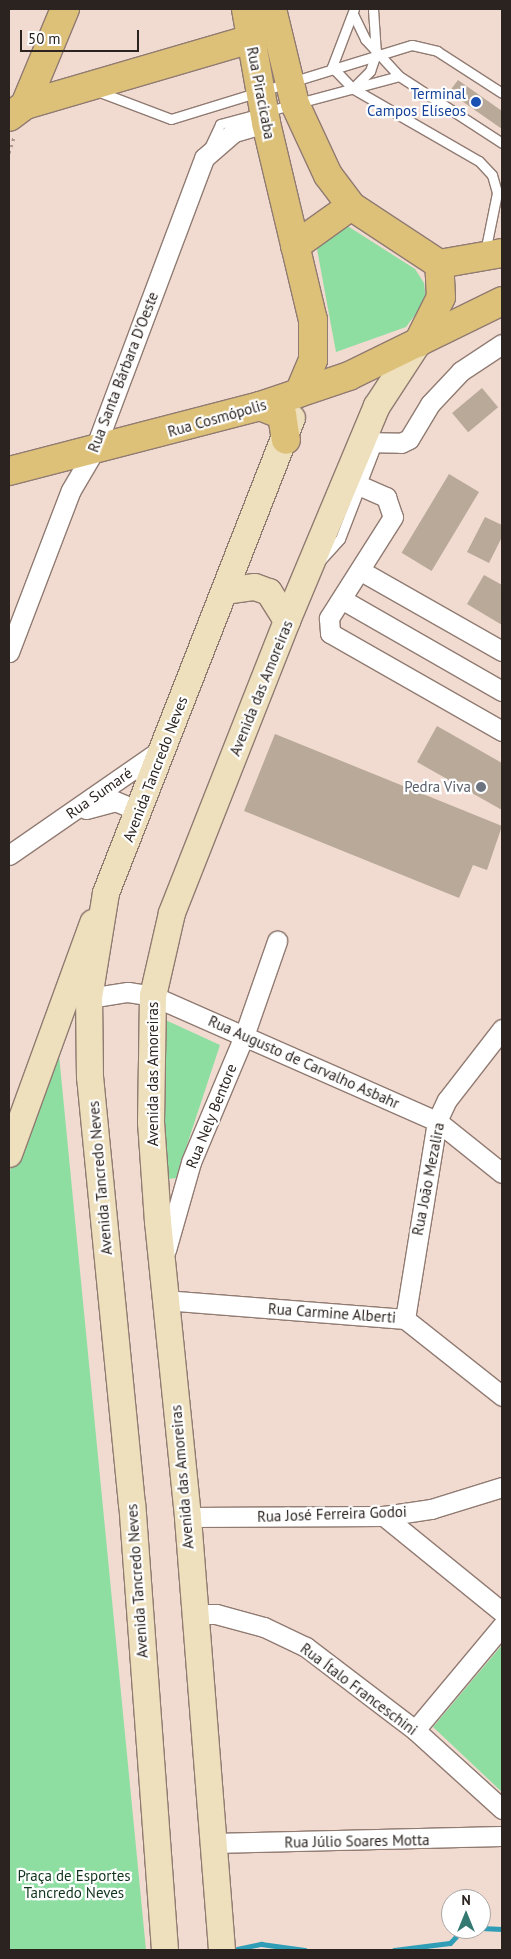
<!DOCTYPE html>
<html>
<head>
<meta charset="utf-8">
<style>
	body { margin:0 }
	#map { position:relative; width:511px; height:1959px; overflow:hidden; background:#f1dad0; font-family:"PT Sans",sans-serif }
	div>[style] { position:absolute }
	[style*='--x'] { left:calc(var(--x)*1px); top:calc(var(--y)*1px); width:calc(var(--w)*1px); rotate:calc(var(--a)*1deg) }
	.green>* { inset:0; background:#8edea2 }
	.stream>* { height:5px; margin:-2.5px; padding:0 2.5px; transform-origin:2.5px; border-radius:2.5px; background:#2f9db6 }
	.building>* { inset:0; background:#b8a999; transform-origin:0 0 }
	.path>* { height:3px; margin-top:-1.5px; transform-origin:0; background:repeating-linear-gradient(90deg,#a8968f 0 2.5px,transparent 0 6.5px) }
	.roads { filter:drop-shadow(1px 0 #907b72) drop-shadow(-1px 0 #907b72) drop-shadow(0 1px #907b72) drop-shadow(0 -1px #907b72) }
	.service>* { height:9px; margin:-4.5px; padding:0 4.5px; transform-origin:4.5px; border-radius:4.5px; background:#fff }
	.minor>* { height:19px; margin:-9.5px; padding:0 9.5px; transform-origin:9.5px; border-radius:9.5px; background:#fff }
	.secondary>* { height:26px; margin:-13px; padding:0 13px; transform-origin:13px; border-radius:13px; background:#eee0bc }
	.primary>* { height:28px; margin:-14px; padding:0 14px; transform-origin:14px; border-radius:14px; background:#dec179 }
	.dots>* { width:14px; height:14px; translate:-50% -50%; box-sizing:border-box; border:2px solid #fff; border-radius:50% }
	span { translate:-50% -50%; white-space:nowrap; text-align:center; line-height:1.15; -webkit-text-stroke:4.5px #fff; paint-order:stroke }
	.street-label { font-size:15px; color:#2b231f }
	.transit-label { font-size:15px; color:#164399 }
	.right { translate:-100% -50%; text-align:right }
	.worship-label { font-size:15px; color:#5b616d }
	.park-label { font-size:15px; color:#10351c }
	.frame { position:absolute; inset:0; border:10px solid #2b231f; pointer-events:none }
	.north { position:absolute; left:441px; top:1889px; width:50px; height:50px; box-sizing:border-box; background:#fff; border:1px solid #aaa7a5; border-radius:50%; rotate:0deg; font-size:14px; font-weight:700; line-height:20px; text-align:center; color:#2b231f }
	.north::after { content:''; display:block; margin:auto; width:18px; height:22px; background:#337971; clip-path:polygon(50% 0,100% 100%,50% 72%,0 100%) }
	.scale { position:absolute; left:20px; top:30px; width:119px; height:22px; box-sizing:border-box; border:2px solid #2b231f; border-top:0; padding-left:6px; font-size:15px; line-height:18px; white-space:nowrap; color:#2b231f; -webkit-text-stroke:4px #fff; paint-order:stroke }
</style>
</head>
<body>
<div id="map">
	<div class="green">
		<div style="clip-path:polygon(346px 225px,415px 269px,424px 283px,426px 300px,406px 327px,336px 352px,317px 249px,319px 243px)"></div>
		<div style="clip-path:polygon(161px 1018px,220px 1045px,176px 1178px,161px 1180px)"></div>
		<div style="clip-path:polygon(59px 1055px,146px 1950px,9px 1949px,9px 1173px)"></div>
		<div style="clip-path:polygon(502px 1645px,502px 1792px,433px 1727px)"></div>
	</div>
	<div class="stream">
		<div style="--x:481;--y:1928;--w:21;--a:3"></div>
		<div style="--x:237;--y:1949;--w:25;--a:-12"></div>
		<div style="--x:261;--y:1944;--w:44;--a:7.8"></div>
		<div style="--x:394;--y:1950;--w:56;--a:-7.1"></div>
		<div style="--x:450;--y:1943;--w:19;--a:-47"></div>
	</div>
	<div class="building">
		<div style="clip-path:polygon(458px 80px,502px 111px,502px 129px,449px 92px)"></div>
		<div style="left:482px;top:388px;width:25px;height:39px;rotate:50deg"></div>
		<div style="left:449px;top:474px;width:35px;height:92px;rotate:31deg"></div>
		<div style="clip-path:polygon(485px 517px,502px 525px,502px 537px,489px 563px,467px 552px)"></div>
		<div style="clip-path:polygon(484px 575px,502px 585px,502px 625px,467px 604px)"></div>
		<div style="clip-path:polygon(437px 726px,502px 763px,502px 810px,417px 762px)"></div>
		<div style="clip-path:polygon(275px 734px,502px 826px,487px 870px,473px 865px,459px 898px,244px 811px)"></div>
	</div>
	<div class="path">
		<div style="--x:9;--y:153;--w:17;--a:-73"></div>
	</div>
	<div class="roads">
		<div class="service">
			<div style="--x:354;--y:9;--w:62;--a:110.8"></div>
			<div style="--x:332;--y:67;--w:29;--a:46"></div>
			<div style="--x:352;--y:88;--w:146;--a:29.9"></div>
			<div style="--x:479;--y:161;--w:19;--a:47"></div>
			<div style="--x:492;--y:175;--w:19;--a:74"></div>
			<div style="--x:497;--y:193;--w:60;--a:101.5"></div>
			<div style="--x:353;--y:14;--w:28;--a:64"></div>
			<div style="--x:365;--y:39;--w:50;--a:47.4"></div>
			<div style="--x:399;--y:76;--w:123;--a:33"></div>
			<div style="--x:354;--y:87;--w:23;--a:-45"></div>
			<div style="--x:370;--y:71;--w:18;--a:-71"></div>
			<div style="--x:376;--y:54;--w:45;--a:-93.8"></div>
			<div style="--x:97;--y:91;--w:79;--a:20.7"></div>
			<div style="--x:171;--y:119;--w:252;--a:-17.1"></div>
			<div style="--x:412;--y:45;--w:26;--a:13"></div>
			<div style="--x:437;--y:51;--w:77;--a:32.9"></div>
			<div style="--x:209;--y:148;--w:26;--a:-65"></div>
			<div style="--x:220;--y:124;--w:185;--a:-15"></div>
			<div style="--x:321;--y:560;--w:28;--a:-48"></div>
			<div style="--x:340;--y:539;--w:103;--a:-68.9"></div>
		</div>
		<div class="minor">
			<div style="--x:362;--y:442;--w:39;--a:1"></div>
			<div style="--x:401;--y:443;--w:9;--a:-27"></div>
			<div style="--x:409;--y:439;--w:41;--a:-59"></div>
			<div style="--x:430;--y:404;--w:45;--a:-46.8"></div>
			<div style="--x:461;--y:371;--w:49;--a:-33.4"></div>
			<div style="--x:347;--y:480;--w:43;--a:23.6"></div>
			<div style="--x:386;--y:497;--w:21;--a:71"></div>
			<div style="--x:393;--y:517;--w:120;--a:122.4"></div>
			<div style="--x:329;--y:618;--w:15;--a:86"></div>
			<div style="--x:330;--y:633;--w:198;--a:29.7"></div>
			<div style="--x:361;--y:571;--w:162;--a:29.6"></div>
			<div style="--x:343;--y:600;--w:183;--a:29.8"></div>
			<div style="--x:9;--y:652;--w:173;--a:-69.1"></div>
			<div style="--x:71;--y:490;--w:45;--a:-59.5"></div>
			<div style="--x:94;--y:451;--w:313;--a:-69.4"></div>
			<div style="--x:204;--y:158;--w:40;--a:-41"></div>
			<div style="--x:234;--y:132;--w:33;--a:-16"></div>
			<div style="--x:86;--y:809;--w:30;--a:-15"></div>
			<div style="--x:115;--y:801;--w:15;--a:23"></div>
			<div style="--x:129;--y:807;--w:14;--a:54"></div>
			<div style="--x:9;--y:855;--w:186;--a:-34.7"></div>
			<div style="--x:89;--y:998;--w:39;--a:-9"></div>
			<div style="--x:128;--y:992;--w:25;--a:9"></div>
			<div style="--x:153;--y:996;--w:310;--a:23.8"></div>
			<div style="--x:437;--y:1121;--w:83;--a:38.7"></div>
			<div style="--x:166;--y:1250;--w:91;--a:-74.1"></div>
			<div style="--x:191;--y:1162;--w:137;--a:-67.2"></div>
			<div style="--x:244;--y:1036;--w:101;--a:-70.8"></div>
			<div style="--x:164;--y:1300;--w:242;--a:4.5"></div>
			<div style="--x:405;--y:1319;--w:124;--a:38.4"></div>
			<div style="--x:405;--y:1319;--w:201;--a:-80.8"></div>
			<div style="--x:437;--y:1121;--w:23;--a:-65"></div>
			<div style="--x:447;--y:1100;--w:90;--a:-52.2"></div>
			<div style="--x:384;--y:1516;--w:152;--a:39.1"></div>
			<div style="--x:188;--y:1517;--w:196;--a:-0.3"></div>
			<div style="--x:384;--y:1516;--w:48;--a:-8.5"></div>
			<div style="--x:431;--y:1509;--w:74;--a:-17.2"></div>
			<div style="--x:193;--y:1614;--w:23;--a:0"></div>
			<div style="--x:216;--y:1614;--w:50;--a:15.2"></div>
			<div style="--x:264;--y:1627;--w:47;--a:25.5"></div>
			<div style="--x:306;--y:1647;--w:137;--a:37.3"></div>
			<div style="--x:415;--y:1730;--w:118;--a:42.2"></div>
			<div style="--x:415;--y:1730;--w:136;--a:-50.1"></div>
			<div style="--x:212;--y:1843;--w:290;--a:-1.4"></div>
		</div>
		<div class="secondary">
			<div style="--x:226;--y:591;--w:29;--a:-8"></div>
			<div style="--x:255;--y:587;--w:15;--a:20"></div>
			<div style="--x:269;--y:592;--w:34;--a:58"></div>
			<div style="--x:9;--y:1154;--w:246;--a:-70"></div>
			<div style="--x:165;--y:1950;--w:446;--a:-94.2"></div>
			<div style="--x:132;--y:1505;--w:430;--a:-95.6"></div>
			<div style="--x:90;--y:1077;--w:79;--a:-90.7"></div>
			<div style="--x:89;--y:998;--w:106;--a:-80.8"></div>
			<div style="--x:106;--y:893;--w:510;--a:-68.62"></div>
			<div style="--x:222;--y:1950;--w:434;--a:-94.5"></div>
			<div style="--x:188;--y:1517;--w:297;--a:-95.8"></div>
			<div style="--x:158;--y:1222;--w:99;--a:-94"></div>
			<div style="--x:151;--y:1123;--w:127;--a:-89.1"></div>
			<div style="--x:153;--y:996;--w:85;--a:-77.1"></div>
			<div style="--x:172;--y:913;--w:314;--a:-68.5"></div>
			<div style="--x:287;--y:621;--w:233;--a:-67.3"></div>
			<div style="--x:377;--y:406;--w:75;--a:-56.9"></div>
		</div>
		<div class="primary">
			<div style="--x:246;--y:9;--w:116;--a:80"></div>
			<div style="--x:266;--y:123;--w:203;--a:76.6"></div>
			<div style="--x:313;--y:320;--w:40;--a:90"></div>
			<div style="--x:313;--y:360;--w:36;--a:113"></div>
			<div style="--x:272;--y:9;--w:98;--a:76.4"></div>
			<div style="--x:295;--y:104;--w:78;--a:65.1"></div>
			<div style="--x:328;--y:175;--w:39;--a:53"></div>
			<div style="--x:351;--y:206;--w:105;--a:33.4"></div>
			<div style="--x:25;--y:105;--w:104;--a:-67.4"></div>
			<div style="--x:9;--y:117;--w:20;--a:-37"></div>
			<div style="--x:25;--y:105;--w:234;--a:-16.3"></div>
			<div style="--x:295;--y:246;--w:69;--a:-35.5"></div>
			<div style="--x:439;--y:264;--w:64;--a:-9.9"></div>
			<div style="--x:418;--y:343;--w:51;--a:-63.4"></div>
			<div style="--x:441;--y:297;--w:33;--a:-93"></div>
			<div style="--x:260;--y:406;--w:24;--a:22"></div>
			<div style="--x:282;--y:415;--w:25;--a:81"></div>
			<div style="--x:9;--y:471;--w:259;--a:-14.5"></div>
			<div style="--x:260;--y:406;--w:94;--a:-18.6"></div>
			<div style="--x:349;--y:376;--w:170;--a:-26.1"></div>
		</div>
	</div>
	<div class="dots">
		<div style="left:476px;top:102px;background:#1a4fb4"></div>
		<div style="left:481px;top:787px;background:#6b7280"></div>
	</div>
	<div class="street-label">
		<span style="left:261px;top:93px;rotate:79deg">Rua Piracicaba</span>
		<span style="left:123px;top:372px;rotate:-69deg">Rua Santa Bárbara D'Oeste</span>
		<span style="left:217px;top:418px;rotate:-16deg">Rua Cosmópolis</span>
		<span style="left:261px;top:688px;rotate:-68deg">Avenida das Amoreiras</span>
		<span style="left:155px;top:769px;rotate:-69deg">Avenida Tancredo Neves</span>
		<span style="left:99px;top:793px;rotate:-35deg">Rua Sumaré</span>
		<span style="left:304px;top:1062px;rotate:24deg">Rua Augusto de Carvalho Asbahr</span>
		<span style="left:153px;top:1074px;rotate:-90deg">Avenida das Amoreiras</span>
		<span style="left:211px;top:1116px;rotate:-68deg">Rua Nely Bentore</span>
		<span style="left:100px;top:1178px;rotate:-95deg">Avenida Tancredo Neves</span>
		<span style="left:428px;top:1179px;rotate:-79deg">Rua João Mezalira</span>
		<span style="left:332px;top:1313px;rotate:4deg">Rua Carmine Alberti</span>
		<span style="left:182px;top:1477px;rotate:-95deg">Avenida das Amoreiras</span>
		<span style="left:332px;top:1514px;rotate:-2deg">Rua José Ferreira Godoi</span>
		<span style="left:137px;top:1581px;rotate:-94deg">Avenida Tancredo Neves</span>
		<span style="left:359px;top:1689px;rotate:37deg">Rua Ítalo Franceschini</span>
		<span style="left:357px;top:1841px;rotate:-1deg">Rua Júlio Soares Motta</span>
	</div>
	<div class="transit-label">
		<span class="right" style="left:466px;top:102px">Terminal<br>Campos Elíseos</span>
	</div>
	<div class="worship-label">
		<span class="right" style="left:471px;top:787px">Pedra Viva</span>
	</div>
	<div class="park-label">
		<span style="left:74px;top:1884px">Praça de Esportes<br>Tancredo Neves</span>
	</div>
	<div class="frame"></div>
	<div class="north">N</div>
	<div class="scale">50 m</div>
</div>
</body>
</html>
